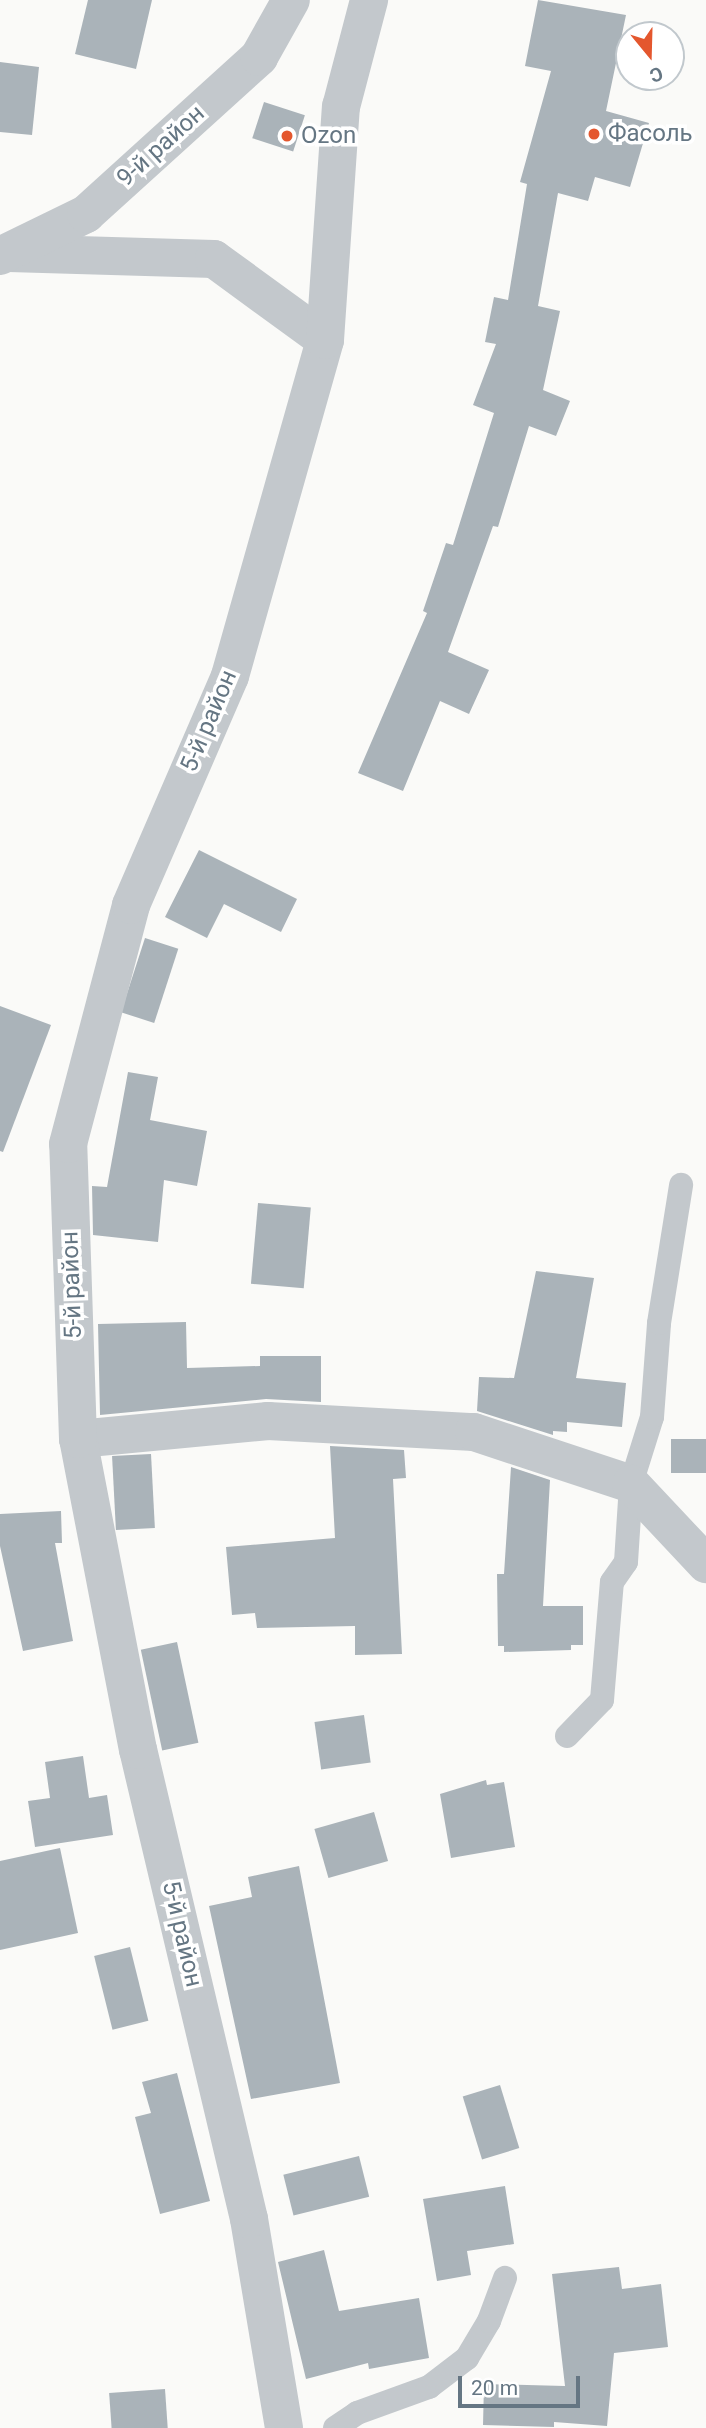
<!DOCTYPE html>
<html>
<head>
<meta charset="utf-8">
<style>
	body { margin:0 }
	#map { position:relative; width:706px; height:2428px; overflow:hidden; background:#fafaf8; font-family:Roboto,sans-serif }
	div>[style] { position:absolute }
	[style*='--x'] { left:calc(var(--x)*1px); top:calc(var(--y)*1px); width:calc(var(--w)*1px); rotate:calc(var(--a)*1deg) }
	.building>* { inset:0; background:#aab3b9; transform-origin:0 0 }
	.service>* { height:24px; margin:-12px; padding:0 12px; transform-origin:12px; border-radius:12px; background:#c3c8cc }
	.minor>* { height:38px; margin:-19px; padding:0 19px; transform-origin:19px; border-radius:19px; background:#c3c8cc }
	.tertiary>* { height:38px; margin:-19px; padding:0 19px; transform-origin:19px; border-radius:19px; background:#c3c8cc }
	.dots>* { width:19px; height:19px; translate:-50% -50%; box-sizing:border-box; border:4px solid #fff; border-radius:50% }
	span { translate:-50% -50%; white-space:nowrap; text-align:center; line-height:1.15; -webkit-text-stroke:7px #fff; paint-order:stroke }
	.poi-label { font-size:24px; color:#657683 }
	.left { translate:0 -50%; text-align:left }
	.street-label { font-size:24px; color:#657683 }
	.north { position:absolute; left:615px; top:21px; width:70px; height:70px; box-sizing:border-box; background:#fff; border:2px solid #c1c8cd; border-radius:50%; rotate:161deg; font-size:19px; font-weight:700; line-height:28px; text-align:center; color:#657683 }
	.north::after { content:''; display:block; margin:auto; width:24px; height:32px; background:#e4572e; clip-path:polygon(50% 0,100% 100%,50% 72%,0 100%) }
	.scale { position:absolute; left:458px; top:2376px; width:122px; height:32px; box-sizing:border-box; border:4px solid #657683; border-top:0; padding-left:9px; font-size:21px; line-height:24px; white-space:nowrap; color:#657683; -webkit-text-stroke:5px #fff; paint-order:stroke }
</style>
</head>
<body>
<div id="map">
	<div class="building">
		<div style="clip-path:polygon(88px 0,152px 0,136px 69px,75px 54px)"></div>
		<div style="clip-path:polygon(538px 0,626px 15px,606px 111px,649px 123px,630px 187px,595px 177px,588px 201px,558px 193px,538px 306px,560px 311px,543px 390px,570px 401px,556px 436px,529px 426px,498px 527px,493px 526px,448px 652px,489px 670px,469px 714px,440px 701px,403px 791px,358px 773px,427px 613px,423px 611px,446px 543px,453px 545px,494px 413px,473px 405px,496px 344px,485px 342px,494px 297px,508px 300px,527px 184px,520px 182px,551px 71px,525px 66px)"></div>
		<div style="clip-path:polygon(0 62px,39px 67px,32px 135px,0 132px)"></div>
		<div style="left:264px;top:102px;width:43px;height:38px;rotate:18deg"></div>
		<div style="clip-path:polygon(199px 850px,297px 899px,281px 932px,224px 904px,207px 938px,165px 917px)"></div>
		<div style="left:145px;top:938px;width:35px;height:78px;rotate:18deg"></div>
		<div style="clip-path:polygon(0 1006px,51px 1025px,3px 1152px,0 1151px)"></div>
		<div style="clip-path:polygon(128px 1072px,158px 1077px,150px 1120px,207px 1131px,197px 1186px,164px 1180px,158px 1242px,93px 1235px,92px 1186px,107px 1187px)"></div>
		<div style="left:258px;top:1203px;width:53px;height:81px;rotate:5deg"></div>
		<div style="clip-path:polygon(536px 1271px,594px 1278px,576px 1378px,626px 1383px,622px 1427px,567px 1422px,567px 1432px,553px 1431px,553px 1435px,477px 1411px,479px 1377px,514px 1378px)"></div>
		<div style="clip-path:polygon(186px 1322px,187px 1368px,260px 1366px,260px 1356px,321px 1356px,321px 1402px,266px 1399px,100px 1415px,98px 1324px)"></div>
		<div style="left:671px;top:1439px;width:35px;height:34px"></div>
		<div style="clip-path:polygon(330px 1446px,404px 1450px,406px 1478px,393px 1479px,402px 1654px,355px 1655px,355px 1626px,257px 1628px,255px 1613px,232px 1615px,226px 1547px,335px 1538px)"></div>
		<div style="left:151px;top:1454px;width:74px;height:39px;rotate:87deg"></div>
		<div style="clip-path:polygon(511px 1467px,550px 1480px,543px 1606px,583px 1606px,583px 1645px,571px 1645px,571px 1650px,504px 1652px,504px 1646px,498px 1646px,497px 1574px,504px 1574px)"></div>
		<div style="clip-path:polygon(61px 1511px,62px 1543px,55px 1543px,73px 1641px,23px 1651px,0 1546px,0 1514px)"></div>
		<div style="left:177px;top:1642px;width:103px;height:37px;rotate:78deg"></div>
		<div style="left:364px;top:1715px;width:48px;height:50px;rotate:82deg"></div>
		<div style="clip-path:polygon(83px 1756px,89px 1798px,107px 1795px,113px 1835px,35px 1847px,28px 1801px,50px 1798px,45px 1762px)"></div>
		<div style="clip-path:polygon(486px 1780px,487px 1785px,504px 1782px,515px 1847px,451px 1858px,440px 1794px)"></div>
		<div style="left:374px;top:1812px;width:51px;height:62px;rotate:74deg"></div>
		<div style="clip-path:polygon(60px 1848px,78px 1933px,0 1950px,0 1861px)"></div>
		<div style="clip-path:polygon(299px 1866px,340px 2083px,251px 2099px,209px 1906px,252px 1897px,248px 1877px)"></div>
		<div style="left:130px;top:1947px;width:76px;height:37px;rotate:76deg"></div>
		<div style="clip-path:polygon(177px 2073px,210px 2201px,160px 2214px,135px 2117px,151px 2113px,142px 2082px)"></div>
		<div style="left:500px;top:2085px;width:66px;height:39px;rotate:73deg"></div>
		<div style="left:359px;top:2156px;width:42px;height:78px;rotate:76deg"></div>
		<div style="clip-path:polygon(505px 2186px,514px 2244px,467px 2251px,471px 2275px,437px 2281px,423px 2199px)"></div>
		<div style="clip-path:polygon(324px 2250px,339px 2311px,419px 2298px,429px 2358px,369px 2369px,368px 2363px,306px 2379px,278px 2262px)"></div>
		<div style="clip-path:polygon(619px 2267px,622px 2289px,661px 2284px,668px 2347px,614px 2353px,607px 2426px,554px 2422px,554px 2427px,483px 2425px,484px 2384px,565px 2386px,552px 2274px)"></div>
		<div style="left:165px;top:2389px;width:39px;height:56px;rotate:86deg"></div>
	</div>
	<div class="service">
		<div style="--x:567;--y:1736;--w:50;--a:-45.8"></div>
		<div style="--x:602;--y:1700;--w:118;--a:-85.2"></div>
		<div style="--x:612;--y:1582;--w:24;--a:-55"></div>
		<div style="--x:626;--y:1562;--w:78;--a:-86.3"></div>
		<div style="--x:631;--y:1484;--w:70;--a:-72.6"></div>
		<div style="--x:652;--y:1417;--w:94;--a:-85.7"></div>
		<div style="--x:659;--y:1323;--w:140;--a:-80.9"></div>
		<div style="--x:335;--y:2428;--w:27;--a:-34"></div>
		<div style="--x:357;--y:2413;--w:77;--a:-19.9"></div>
		<div style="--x:429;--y:2387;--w:48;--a:-37.3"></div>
		<div style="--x:467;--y:2358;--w:43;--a:-59.3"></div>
		<div style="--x:489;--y:2321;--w:46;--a:-69.6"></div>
	</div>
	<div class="minor">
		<div style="--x:9;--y:253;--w:205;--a:1.7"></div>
		<div style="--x:214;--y:259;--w:137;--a:36.1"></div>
		<div style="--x:78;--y:1439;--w:191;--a:-5.4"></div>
		<div style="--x:268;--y:1421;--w:206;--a:3.1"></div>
		<div style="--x:474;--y:1432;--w:165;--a:18.3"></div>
		<div style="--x:631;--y:1484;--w:110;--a:46.8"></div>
		<div style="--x:284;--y:2428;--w:212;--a:-99.5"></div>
		<div style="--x:249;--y:2219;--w:482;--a:-103.3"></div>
		<div style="--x:138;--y:1750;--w:317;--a:-100.9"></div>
		<div style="--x:78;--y:1439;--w:295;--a:-91.9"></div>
		<div style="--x:68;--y:1144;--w:247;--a:-75.2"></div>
		<div style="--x:131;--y:905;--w:249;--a:-66.6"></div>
		<div style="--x:230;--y:676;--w:349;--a:-74.2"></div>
		<div style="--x:325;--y:340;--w:234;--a:-86.1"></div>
		<div style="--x:341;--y:107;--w:111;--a:-75.3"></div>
	</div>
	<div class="tertiary">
		<div style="--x:0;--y:256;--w:96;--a:-26"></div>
		<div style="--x:86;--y:214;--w:234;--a:-42.2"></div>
		<div style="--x:259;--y:57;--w:65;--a:-60.7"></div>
	</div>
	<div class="dots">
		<div style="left:594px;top:134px;background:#e4572e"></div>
		<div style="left:287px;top:136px;background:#e4572e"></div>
	</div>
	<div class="poi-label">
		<span class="left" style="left:608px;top:134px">Фасоль</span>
		<span class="left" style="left:301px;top:136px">Ozon</span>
	</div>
	<div class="street-label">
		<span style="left:161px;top:146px;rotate:-42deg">9-й район</span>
		<span style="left:209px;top:721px;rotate:-67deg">5-й район</span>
		<span style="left:72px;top:1285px;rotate:-92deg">5-й район</span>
		<span style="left:182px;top:1934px;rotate:77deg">5-й район</span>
	</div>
	<div class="north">С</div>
	<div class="scale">20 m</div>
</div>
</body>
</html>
